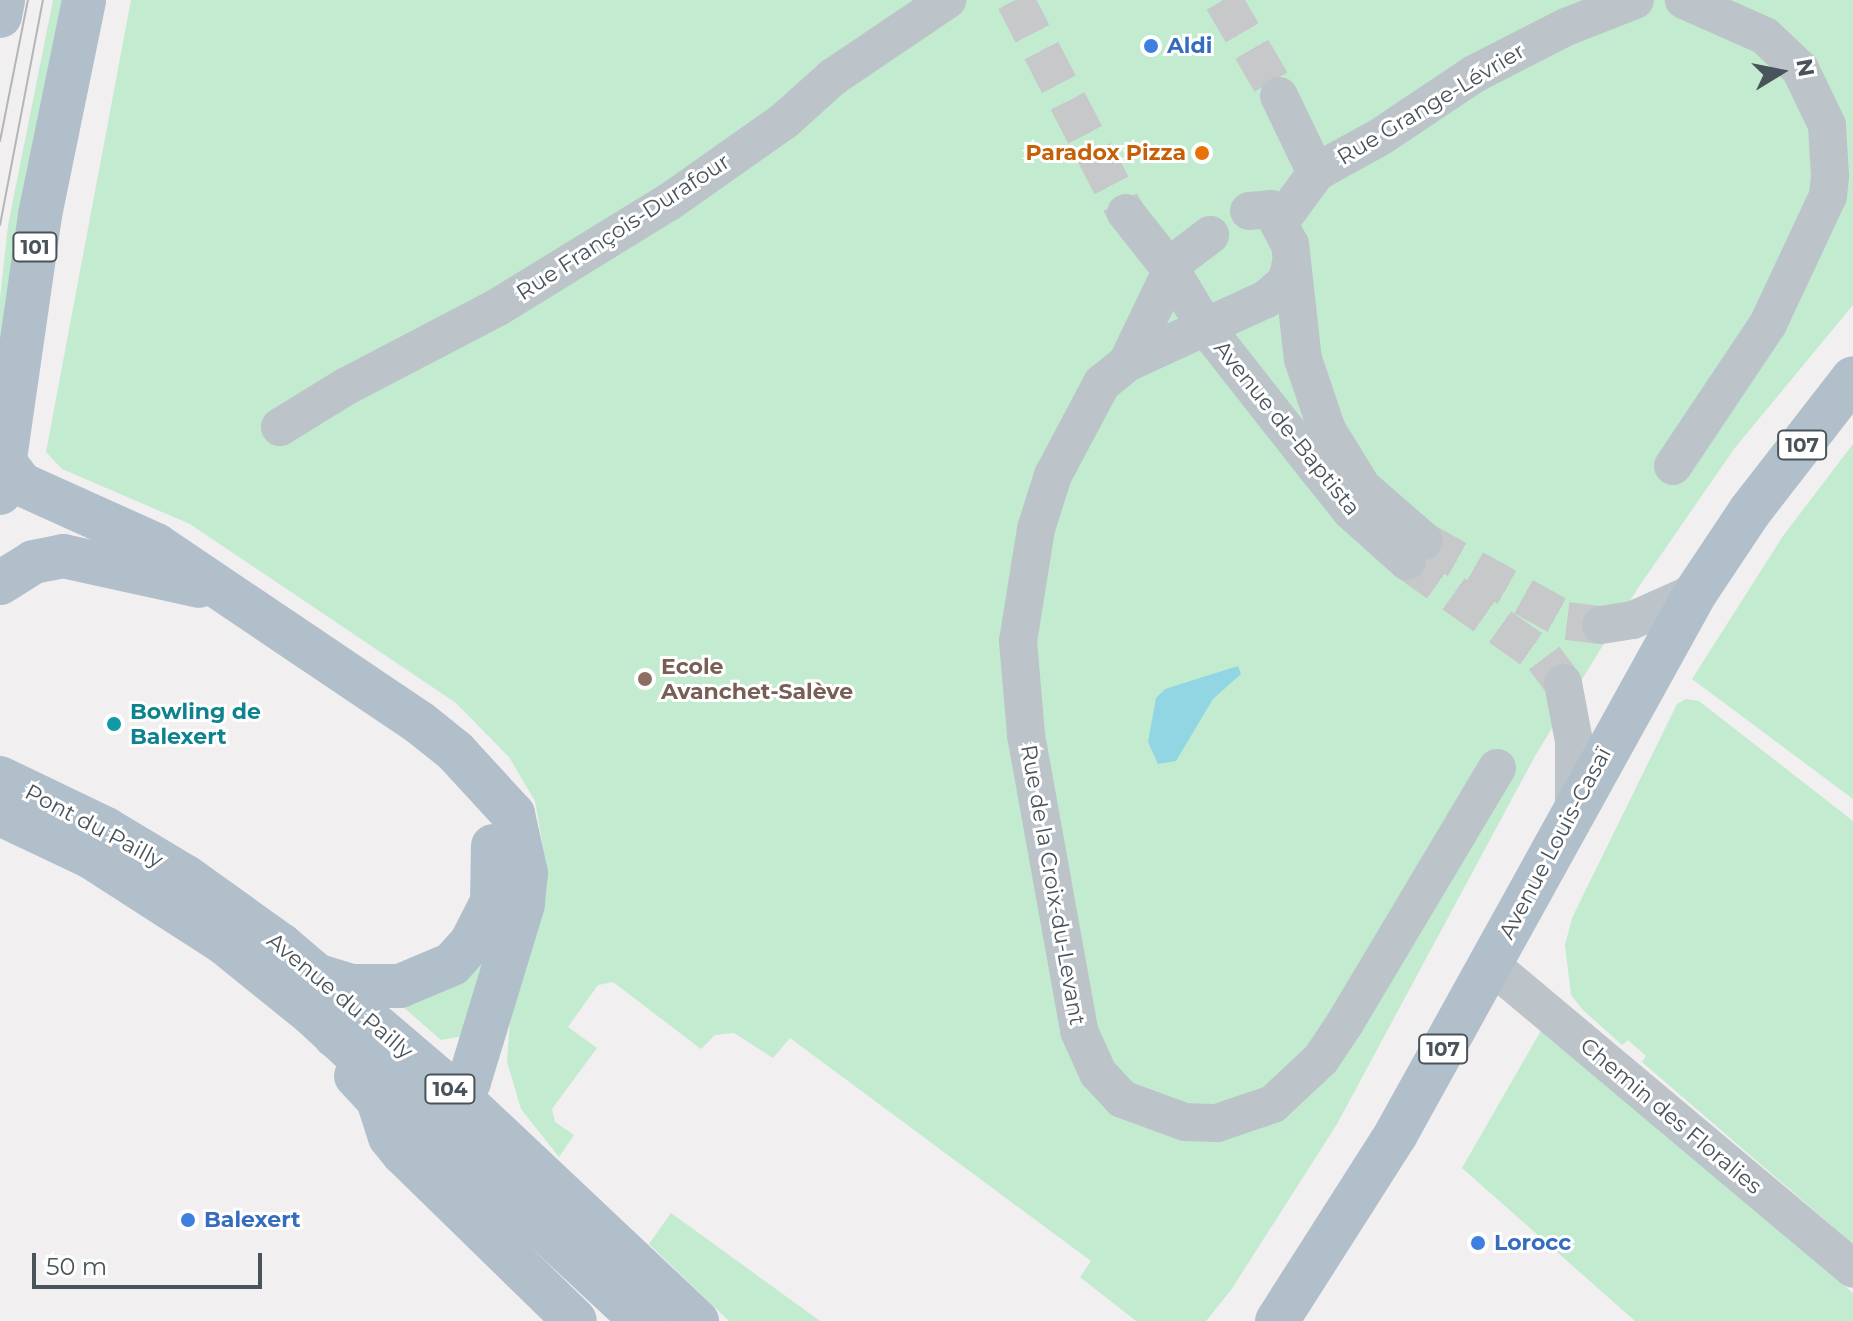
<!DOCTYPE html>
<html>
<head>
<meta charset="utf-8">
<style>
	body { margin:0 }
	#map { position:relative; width:1853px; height:1321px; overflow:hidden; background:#f1efef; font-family:Montserrat,sans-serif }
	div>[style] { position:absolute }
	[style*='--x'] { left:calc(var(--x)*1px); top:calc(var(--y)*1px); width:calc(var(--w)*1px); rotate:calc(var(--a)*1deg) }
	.green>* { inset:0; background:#c2ebd0 }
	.water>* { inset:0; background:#93d6e3 }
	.minor-tunnel>* { height:38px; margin-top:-19px; transform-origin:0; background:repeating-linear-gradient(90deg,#c7c8ca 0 38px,transparent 0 57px) }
	.minor>* { height:38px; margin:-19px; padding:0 19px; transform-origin:19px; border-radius:19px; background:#bcc4ca }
	.major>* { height:44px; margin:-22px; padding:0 22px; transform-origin:22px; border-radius:22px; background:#b1bfcb }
	.tram>* { height:2px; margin:-1px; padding:0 1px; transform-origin:1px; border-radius:1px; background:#b2b5b9 }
	.dots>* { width:22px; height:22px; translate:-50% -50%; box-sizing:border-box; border:4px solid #fff; border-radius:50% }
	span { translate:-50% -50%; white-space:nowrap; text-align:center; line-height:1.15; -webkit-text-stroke:6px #fff; paint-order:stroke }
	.shield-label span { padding:2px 6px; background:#fff; border:2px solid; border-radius:6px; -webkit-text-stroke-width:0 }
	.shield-label { font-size:20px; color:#49535a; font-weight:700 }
	.shop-label { font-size:22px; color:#366cbe; font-weight:700 }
	.left { translate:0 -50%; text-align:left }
	.street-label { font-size:22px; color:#49535a }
	.food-label { font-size:22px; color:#c56008; font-weight:700 }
	.right { translate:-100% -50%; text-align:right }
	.education-label { font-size:22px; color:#785e54; font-weight:700 }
	.culture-label { font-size:22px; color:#0d838f; font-weight:700 }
	.north { position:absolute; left:1741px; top:32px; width:80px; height:80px; -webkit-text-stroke:6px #fff; paint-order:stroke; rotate:80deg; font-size:22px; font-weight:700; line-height:32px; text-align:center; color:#49535a }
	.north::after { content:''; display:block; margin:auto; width:28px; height:36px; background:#49535a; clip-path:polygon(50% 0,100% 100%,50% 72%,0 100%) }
	.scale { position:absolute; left:32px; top:1253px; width:230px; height:36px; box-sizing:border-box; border:4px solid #49535a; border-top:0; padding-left:10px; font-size:24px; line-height:28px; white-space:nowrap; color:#49535a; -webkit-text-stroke:6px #fff; paint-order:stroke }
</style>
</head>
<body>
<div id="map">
	<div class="green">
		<div style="clip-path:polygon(53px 0,68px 0,0 395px,0 299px,8px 225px)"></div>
		<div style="clip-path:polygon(131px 0,1853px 0,1853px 305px,1734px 449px,1638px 588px,1535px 756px,1337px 1124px,1231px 1290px,1206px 1321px,1136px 1321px,1080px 1277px,1091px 1261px,790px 1038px,773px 1058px,734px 1033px,715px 1035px,701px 1049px,613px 982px,598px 985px,568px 1027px,597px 1048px,552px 1109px,555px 1122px,574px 1135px,559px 1157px,521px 1109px,507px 1062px,510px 1019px,547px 870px,535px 801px,509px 757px,456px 703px,190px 524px,62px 469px,46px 452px)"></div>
		<div style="clip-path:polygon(1853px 444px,1853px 799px,1692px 679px,1783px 536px)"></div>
		<div style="clip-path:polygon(1686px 699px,1699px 701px,1853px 821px,1853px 1244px,1642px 1062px,1646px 1056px,1628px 1040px,1622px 1045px,1583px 1010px,1571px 995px,1565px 945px,1572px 918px,1677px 704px)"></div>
		<div style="clip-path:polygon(492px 934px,469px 1035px,441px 1040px,393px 998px)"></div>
		<div style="clip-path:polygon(1542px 1029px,1853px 1293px,1853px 1321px,1635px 1321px,1462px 1168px)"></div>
		<div style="clip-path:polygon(671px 1213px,820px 1321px,729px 1321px,649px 1244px)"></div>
	</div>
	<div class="water">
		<div style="clip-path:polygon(1238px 666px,1241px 674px,1213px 699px,1176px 761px,1158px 764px,1148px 742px,1156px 698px,1165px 689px)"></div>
	</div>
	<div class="minor-tunnel">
		<div style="--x:1015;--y:0;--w:240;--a:62.5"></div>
		<div style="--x:1223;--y:0;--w:111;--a:59.7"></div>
		<div style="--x:1424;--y:541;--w:164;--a:29.2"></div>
		<div style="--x:1567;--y:621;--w:34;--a:7"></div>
		<div style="--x:1407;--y:561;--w:168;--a:35.3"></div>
		<div style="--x:1544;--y:658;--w:31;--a:53"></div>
	</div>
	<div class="minor">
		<div style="--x:1279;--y:96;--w:85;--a:64.3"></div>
		<div style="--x:1249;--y:211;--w:22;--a:-5"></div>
		<div style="--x:1271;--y:209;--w:40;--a:62"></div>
		<div style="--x:1290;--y:244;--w:116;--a:83.6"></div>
		<div style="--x:1303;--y:359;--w:75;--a:71.3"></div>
		<div style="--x:1327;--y:430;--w:67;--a:58.4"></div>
		<div style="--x:1362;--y:487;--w:82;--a:41.1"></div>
		<div style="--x:1126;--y:213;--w:73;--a:51.7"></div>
		<div style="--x:1171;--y:270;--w:64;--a:59"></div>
		<div style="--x:1204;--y:325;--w:179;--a:51.8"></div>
		<div style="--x:1315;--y:466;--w:58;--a:51.3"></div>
		<div style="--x:1351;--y:511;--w:75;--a:41.8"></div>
		<div style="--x:1280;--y:222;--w:61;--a:-53.7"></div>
		<div style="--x:1316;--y:173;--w:15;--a:-32"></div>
		<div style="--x:1329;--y:165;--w:58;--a:-28.8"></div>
		<div style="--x:1380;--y:137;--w:113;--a:-33.8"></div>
		<div style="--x:1474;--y:74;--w:103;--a:-27.1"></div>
		<div style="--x:1566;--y:27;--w:74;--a:-21.4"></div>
		<div style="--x:1291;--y:263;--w:18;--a:103"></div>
		<div style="--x:1287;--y:281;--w:28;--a:139"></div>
		<div style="--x:1266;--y:299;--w:153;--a:155.3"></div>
		<div style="--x:1127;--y:363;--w:32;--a:141"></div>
		<div style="--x:1102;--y:383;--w:104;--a:118"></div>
		<div style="--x:1053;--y:475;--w:57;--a:107.5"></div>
		<div style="--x:1036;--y:529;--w:113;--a:99.1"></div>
		<div style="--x:1018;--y:641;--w:94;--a:85.1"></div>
		<div style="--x:1026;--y:735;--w:301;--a:79.8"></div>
		<div style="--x:1079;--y:1031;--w:46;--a:65.7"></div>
		<div style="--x:1098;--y:1073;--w:35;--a:47"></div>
		<div style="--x:1122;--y:1099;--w:67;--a:20.1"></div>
		<div style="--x:1185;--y:1122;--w:32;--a:2"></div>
		<div style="--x:1217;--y:1123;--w:59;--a:-18.7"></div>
		<div style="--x:1273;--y:1104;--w:66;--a:-43.2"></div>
		<div style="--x:1321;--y:1059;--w:43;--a:-56.3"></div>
		<div style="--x:1345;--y:1023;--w:297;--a:-59.2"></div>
		<div style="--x:1127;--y:363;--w:113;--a:-64.3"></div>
		<div style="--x:1176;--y:261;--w:43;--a:-37.4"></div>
		<div style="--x:280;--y:427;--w:76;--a:-31.6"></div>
		<div style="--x:345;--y:387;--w:173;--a:-27.6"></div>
		<div style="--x:498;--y:307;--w:201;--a:-31.6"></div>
		<div style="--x:669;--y:202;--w:141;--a:-35.2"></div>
		<div style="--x:784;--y:121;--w:66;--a:-41.9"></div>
		<div style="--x:833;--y:77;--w:138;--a:-34"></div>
		<div style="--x:1673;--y:466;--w:171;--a:-56.2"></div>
		<div style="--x:1768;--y:324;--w:141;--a:-64.9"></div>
		<div style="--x:1828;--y:196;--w:20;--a:-84"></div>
		<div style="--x:1830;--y:176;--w:51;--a:-93.4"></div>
		<div style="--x:1827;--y:125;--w:62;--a:-115.7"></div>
		<div style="--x:1800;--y:69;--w:48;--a:-136.7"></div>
		<div style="--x:1765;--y:36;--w:89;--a:-156"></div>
		<div style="--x:1601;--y:625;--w:32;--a:-9"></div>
		<div style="--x:1633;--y:620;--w:69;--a:-24"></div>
		<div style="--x:1563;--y:683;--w:59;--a:79.3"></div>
		<div style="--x:1574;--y:741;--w:64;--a:90"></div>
		<div style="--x:1490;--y:964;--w:474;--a:40"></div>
	</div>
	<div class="major">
		<div style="--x:0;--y:16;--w:16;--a:-79"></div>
		<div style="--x:6;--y:464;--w:25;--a:53"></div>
		<div style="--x:21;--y:484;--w:148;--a:24.3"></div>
		<div style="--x:156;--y:545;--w:318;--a:34"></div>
		<div style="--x:420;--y:723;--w:45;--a:38.7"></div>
		<div style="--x:455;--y:751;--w:86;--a:47.4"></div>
		<div style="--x:513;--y:814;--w:60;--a:77.6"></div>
		<div style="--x:526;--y:873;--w:31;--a:96"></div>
		<div style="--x:523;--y:904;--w:186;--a:106.9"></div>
		<div style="--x:469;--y:1082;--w:18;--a:133"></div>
		<div style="--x:457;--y:1095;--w:25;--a:175"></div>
		<div style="--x:432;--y:1097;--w:82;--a:-142.4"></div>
		<div style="--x:367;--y:1047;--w:34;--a:-161"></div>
		<div style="--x:0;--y:493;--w:281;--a:-81.8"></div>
		<div style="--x:40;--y:215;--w:219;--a:-78.4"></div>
		<div style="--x:0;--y:583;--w:39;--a:-32"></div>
		<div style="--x:33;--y:562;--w:31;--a:-11"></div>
		<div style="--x:63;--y:556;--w:139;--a:12.4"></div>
		<div style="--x:0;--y:778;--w:118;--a:25.7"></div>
		<div style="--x:106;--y:829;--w:93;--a:31"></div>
		<div style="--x:186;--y:877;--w:117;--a:35.6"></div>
		<div style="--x:281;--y:945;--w:231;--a:40.4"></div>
		<div style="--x:457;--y:1095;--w:330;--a:43.3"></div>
		<div style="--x:0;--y:814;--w:101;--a:25.3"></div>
		<div style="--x:91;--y:857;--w:157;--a:32.8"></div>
		<div style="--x:223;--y:942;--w:113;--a:38.9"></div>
		<div style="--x:311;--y:1013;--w:453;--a:42.9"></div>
		<div style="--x:322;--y:977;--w:31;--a:17"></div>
		<div style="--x:352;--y:986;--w:48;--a:0"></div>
		<div style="--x:400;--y:986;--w:56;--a:-22.9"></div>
		<div style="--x:452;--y:964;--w:28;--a:-48"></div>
		<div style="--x:471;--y:943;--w:46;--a:-62.9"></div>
		<div style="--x:492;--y:902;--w:56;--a:-89"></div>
		<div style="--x:356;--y:1076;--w:33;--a:47"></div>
		<div style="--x:378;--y:1100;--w:39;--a:72"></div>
		<div style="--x:390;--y:1137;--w:21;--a:51"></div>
		<div style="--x:403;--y:1153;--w:240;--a:44.3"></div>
		<div style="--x:1277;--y:1321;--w:222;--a:-57.5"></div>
		<div style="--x:1396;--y:1134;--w:619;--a:-61.04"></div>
		<div style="--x:1696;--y:592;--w:97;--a:-56.3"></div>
		<div style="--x:1750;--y:511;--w:168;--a:-52.2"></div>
	</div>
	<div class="tram">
		<div style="--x:0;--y:141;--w:144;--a:-78.8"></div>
		<div style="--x:0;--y:225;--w:229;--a:-79.2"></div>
	</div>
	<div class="dots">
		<div style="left:1151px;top:46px;background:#3f7fe0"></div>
		<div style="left:1202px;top:153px;background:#e8710a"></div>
		<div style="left:645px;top:679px;background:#8d6e63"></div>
		<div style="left:114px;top:724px;background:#0f9aa8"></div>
		<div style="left:188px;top:1220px;background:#3f7fe0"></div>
		<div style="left:1478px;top:1243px;background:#3f7fe0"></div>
	</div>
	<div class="shield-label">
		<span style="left:35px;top:247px">101</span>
		<span style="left:1802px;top:445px">107</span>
		<span style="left:1443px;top:1049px">107</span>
		<span style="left:450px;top:1089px">104</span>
	</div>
	<div class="shop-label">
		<span class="left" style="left:1167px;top:46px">Aldi</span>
		<span class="left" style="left:204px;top:1220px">Balexert</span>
		<span class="left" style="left:1494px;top:1243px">Lorocc</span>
	</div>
	<div class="street-label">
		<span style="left:1431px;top:104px;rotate:-31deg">Rue Grange-Lévrier</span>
		<span style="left:623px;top:227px;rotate:-33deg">Rue François-Durafour</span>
		<span style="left:1287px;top:428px;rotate:51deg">Avenue de-Baptista</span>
		<span style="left:94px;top:826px;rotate:28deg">Pont du Pailly</span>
		<span style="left:1555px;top:843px;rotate:-62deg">Avenue Louis-Casaï</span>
		<span style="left:1053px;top:885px;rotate:80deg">Rue de la Croix-du-Levant</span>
		<span style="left:340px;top:996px;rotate:40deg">Avenue du Pailly</span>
		<span style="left:1671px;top:1116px;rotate:40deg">Chemin des Floralies</span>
	</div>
	<div class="food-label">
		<span class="right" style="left:1186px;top:153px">Paradox Pizza</span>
	</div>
	<div class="education-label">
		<span class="left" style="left:661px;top:679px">Ecole<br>Avanchet-Salève</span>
	</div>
	<div class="culture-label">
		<span class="left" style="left:130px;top:724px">Bowling de<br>Balexert</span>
	</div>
	<div class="north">N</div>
	<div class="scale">50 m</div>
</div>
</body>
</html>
